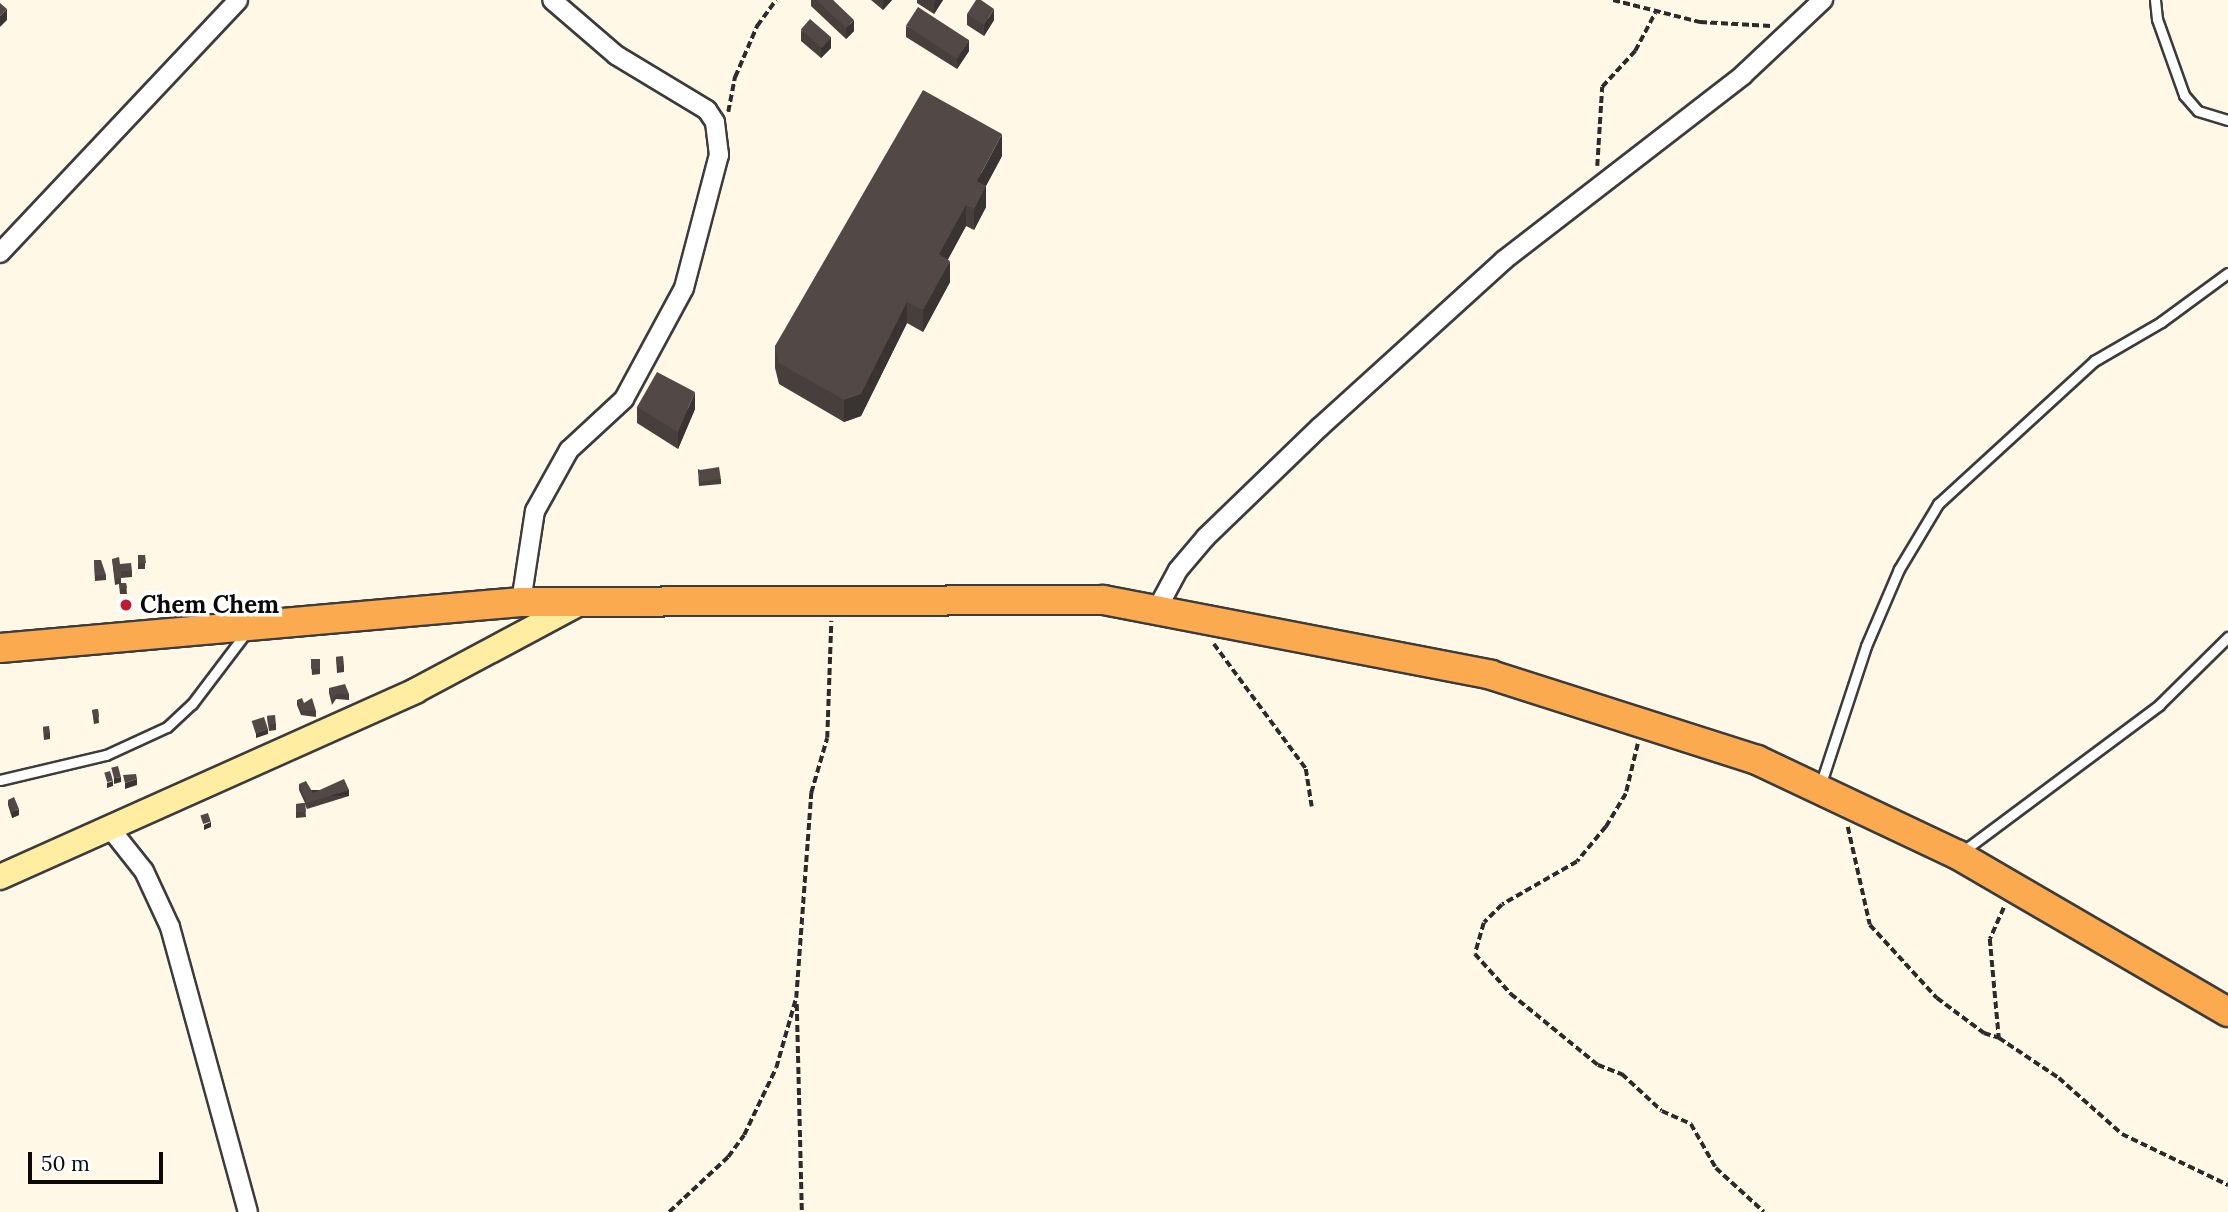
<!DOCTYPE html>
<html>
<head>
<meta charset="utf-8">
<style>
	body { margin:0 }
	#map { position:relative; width:2228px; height:1212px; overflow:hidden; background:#fff8e6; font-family:Lora,serif }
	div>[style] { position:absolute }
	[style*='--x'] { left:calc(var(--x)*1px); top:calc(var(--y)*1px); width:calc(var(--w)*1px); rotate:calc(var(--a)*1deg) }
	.path>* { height:3.5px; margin-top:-1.75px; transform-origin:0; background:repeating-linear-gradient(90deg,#2b2b2b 0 7px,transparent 0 10.5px) }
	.roads { filter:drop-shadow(2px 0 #3c3c3c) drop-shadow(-2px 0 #3c3c3c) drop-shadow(0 2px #3c3c3c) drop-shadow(0 -2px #3c3c3c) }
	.service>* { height:9px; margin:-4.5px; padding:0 4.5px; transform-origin:4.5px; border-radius:4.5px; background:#fff }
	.minor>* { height:18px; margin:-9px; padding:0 9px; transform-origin:9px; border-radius:9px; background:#fff }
	.secondary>* { height:24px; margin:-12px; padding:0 12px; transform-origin:12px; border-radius:12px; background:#ffeda1 }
	.trunk>* { height:28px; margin:-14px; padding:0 14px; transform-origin:14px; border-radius:14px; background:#fcaa50 }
	.wall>* { inset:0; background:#473f3c; transform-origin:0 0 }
	.shaded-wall>* { inset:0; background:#393331; transform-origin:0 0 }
	.building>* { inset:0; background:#524946; transform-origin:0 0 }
	.dots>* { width:19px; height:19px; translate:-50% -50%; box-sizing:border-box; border:4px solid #fff; border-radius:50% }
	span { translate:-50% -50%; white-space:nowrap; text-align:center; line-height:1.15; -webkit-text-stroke:7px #fff; paint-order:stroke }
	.poi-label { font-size:24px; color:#090909; font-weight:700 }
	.left { translate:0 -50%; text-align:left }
	.scale { position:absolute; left:28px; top:1152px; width:135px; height:32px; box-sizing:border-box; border:4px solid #090909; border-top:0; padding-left:9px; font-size:21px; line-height:24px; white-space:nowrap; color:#090909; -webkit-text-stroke:5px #fff; paint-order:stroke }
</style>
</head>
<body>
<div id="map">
	<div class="path">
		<div style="--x:1613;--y:0;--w:90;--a:14.2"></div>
		<div style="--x:1700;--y:22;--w:71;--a:3.2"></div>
		<div style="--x:728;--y:112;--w:36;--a:-79"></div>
		<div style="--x:735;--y:77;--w:56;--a:-66.7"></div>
		<div style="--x:757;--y:26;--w:32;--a:-54"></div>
		<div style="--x:1597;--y:166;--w:79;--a:-86.4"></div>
		<div style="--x:1602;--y:87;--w:49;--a:-47.5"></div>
		<div style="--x:1635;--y:51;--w:43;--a:-62.2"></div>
		<div style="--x:1214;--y:644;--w:155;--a:53.6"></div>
		<div style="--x:1306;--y:769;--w:38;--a:81"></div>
		<div style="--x:1638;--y:744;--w:51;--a:103.5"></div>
		<div style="--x:1626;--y:794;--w:39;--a:121"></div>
		<div style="--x:1606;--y:827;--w:45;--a:129.6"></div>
		<div style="--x:1577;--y:862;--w:86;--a:150.2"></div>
		<div style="--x:1502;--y:905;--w:25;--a:135"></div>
		<div style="--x:1484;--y:923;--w:32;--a:106"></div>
		<div style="--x:1475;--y:954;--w:54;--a:48"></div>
		<div style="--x:1511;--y:994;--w:112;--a:39.2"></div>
		<div style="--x:1598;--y:1065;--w:26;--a:21"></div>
		<div style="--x:1622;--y:1074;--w:54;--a:42.8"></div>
		<div style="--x:1662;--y:1111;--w:32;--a:24"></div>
		<div style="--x:1691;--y:1124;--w:51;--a:60.4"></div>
		<div style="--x:1716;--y:1168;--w:65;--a:42.5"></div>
		<div style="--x:1848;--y:827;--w:100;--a:77.3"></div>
		<div style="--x:1870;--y:925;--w:99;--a:47.5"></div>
		<div style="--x:1937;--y:998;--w:59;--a:36.7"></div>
		<div style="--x:1984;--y:1033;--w:16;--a:18"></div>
		<div style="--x:2004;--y:908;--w:34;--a:114"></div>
		<div style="--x:1990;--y:939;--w:99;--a:84.8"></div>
		<div style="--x:1999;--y:1038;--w:72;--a:33.7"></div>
		<div style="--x:2059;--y:1078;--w:84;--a:41.6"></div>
		<div style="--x:2122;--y:1134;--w:118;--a:25.7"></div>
		<div style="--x:797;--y:1004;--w:208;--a:88.6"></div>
		<div style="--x:669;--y:1212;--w:81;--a:-43"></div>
		<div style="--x:728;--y:1157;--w:27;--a:-54"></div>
		<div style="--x:744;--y:1135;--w:74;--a:-64.5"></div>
		<div style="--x:776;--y:1068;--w:73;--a:-74.1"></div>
		<div style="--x:796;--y:998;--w:206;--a:-85.8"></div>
		<div style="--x:811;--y:793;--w:57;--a:-73.8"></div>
		<div style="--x:827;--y:738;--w:117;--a:-88"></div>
	</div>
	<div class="roads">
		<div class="service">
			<div style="--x:2155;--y:0;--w:19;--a:84"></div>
			<div style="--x:2157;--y:19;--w:81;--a:70.4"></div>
			<div style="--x:2184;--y:95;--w:21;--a:49"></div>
			<div style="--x:2198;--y:111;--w:31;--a:17"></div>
			<div style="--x:0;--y:780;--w:109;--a:-13.3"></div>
			<div style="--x:106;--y:755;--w:67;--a:-24.7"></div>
			<div style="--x:167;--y:727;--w:34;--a:-43"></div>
			<div style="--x:192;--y:704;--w:88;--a:-52.9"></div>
			<div style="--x:1820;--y:786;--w:147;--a:-71.8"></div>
			<div style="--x:1866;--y:646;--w:84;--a:-66.8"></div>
			<div style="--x:1899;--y:569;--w:76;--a:-59"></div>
			<div style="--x:1938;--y:504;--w:212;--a:-42.5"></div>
			<div style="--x:2094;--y:361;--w:78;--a:-30.2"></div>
			<div style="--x:2161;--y:322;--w:83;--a:-36.2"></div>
			<div style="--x:1962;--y:852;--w:246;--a:-36.7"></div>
			<div style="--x:2159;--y:705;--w:97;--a:-44.6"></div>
		</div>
		<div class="minor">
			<div style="--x:0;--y:253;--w:347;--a:-46.7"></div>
			<div style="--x:521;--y:602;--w:92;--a:-81.3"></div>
			<div style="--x:535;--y:511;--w:70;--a:-60.9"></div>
			<div style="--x:569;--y:450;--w:75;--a:-42.8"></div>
			<div style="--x:624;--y:399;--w:126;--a:-61.6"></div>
			<div style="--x:684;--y:288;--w:138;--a:-75.3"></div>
			<div style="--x:719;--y:155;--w:33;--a:-97"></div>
			<div style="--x:715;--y:122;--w:14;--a:-124"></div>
			<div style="--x:707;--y:110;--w:106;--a:-148.9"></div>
			<div style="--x:616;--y:55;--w:84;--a:-139.3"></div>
			<div style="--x:1157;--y:609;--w:44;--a:-61.7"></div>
			<div style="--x:1178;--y:570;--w:43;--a:-49.7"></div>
			<div style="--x:1206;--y:537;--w:158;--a:-44"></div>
			<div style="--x:1320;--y:427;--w:248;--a:-42.2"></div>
			<div style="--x:1504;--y:260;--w:302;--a:-37.7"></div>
			<div style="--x:1743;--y:75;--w:110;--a:-43.2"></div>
			<div style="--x:109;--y:827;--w:56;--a:51.5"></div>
			<div style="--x:144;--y:871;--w:62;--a:65.1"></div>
			<div style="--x:170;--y:927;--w:295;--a:74.7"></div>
		</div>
		<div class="secondary">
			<div style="--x:0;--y:877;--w:455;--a:-24.1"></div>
			<div style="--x:415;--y:691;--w:189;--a:-28.1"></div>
		</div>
		<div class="trunk">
			<div style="--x:0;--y:648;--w:523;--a:-5.05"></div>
			<div style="--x:521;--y:602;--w:582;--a:-0.2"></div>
			<div style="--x:1103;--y:600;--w:395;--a:10.9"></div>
			<div style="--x:1491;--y:675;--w:279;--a:17.7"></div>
			<div style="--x:1757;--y:760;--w:222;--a:25.3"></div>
			<div style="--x:1958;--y:855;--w:312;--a:30.2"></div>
		</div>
	</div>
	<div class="wall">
		<div style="clip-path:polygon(811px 0,833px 0,854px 31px,846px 39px,811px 6px)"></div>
		<div style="clip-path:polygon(871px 0,892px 0,883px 10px)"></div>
		<div style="clip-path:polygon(917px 0,943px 0,934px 14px,917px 3px)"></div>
		<div style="clip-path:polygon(967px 14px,994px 20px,984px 36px,967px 25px)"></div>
		<div style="clip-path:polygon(906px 26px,969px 51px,957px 69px,906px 37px)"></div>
		<div style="clip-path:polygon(801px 30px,831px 48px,821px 58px,801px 41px)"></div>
		<div style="clip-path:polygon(1002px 156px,986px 186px,986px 207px,974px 230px,966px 226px,948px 259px,950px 282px,923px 332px,907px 323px,861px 416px,844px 422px,779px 384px,775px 368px,775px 346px)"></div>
		<div style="clip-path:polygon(637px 407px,695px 409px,678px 449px,637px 423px)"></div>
		<div style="clip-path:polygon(698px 469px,721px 479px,721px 484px,699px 486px)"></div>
		<div style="left:138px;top:555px;width:7px;height:14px"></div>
		<div style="clip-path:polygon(112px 559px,132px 571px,132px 577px,121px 578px,121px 583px,126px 583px,127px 594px,120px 594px,119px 584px,115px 585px)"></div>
		<div style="clip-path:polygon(94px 560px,106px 575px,106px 580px,95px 581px)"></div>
		<div style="clip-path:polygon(336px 657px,344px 666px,344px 672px,337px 673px)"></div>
		<div style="clip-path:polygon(311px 659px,320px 659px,320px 674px,312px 675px)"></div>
		<div style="clip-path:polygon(329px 688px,349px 694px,349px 700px,336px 699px,332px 705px,329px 693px)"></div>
		<div style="clip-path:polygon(297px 700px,316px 711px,316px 717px,301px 715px,297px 705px)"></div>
		<div style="clip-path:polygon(98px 709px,99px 723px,94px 724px,92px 710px)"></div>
		<div style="clip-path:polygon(267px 716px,276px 724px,276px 730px,269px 731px)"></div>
		<div style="clip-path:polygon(43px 727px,50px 733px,50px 739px,44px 740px)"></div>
		<div style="clip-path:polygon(299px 784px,313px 793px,349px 796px,307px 809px,305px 804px,306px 817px,296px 818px,296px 804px,305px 803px,299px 790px)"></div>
		<div style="clip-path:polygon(8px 800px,19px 815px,12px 818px,8px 805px)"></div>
	</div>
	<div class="shaded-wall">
		<div style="clip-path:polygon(883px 0,892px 0,883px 10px)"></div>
		<div style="clip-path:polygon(936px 0,943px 0,934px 14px,934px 3px)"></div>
		<div style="clip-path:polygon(7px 9px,7px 20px,0 27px,0 16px)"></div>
		<div style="clip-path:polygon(994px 9px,994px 20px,984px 36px,984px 25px)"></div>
		<div style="clip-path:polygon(854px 20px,854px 31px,846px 39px,846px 28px)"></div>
		<div style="clip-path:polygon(831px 37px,831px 48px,821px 58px,821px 48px)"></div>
		<div style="clip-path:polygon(969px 40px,969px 51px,957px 69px,957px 58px)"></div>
		<div style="clip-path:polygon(1002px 134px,1002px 156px,977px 202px,977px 181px)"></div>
		<div style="clip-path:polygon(986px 186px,986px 207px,974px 230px,974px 209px)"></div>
		<div style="clip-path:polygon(966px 205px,966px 226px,939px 276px,939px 254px)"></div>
		<div style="clip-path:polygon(950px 261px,950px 282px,923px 332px,923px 310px)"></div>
		<div style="clip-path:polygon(907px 302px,907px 323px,861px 416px,844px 422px,844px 400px)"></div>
		<div style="clip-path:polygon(695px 392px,695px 409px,678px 449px,678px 432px)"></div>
		<div style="clip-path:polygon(268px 729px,268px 734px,256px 738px,256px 733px)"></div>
		<div style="clip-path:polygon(121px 777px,121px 782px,114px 784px,114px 778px)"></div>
		<div style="clip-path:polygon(137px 779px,137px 785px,125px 789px,125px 783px)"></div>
		<div style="clip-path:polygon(113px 781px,113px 786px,107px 788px,107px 783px)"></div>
		<div style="left:349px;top:790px;width:6px;height:44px;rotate:90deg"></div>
		<div style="clip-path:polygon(19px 809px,19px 815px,12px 818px,12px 812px)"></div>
		<div style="clip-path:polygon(211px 822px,211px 827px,204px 830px,204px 825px)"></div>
	</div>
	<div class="building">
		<div style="clip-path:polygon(816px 0,833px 0,854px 20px,846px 28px)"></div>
		<div style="clip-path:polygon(976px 0,981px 0,994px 9px,984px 25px,967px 14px)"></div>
		<div style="clip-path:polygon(0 3px,7px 9px,0 16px)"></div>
		<div style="left:918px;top:7px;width:61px;height:22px;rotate:33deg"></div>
		<div style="left:810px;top:19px;width:28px;height:14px;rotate:41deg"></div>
		<div style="clip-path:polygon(923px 90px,1002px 134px,977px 181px,986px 186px,974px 209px,966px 205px,939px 254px,950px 261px,923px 310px,907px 302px,861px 394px,844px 400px,779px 363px,775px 346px)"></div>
		<div style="clip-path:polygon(657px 372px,695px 392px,678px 432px,637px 407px)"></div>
		<div style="left:719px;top:467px;width:12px;height:21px;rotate:81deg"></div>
		<div style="clip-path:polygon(138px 555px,145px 555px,146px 563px,138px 564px)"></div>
		<div style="clip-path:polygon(119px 557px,120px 564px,131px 563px,132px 571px,121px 572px,121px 578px,115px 579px,112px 559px)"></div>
		<div style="clip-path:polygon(94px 560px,101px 560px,106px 575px,95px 576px)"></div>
		<div style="clip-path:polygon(119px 583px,126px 583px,127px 588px,120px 589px)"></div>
		<div style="left:343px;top:656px;width:10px;height:7px;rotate:84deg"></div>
		<div style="left:311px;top:659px;width:9px;height:10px"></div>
		<div style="clip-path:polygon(345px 684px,349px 694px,336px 694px,332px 699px,329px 688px)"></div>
		<div style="clip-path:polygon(302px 698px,304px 703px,312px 698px,316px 711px,301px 710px,297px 700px)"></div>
		<div style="clip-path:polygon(98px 709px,99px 717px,94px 718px,92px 710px)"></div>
		<div style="left:275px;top:715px;width:9px;height:8px;rotate:84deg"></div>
		<div style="left:264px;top:717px;width:13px;height:13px;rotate:72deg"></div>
		<div style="left:49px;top:726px;width:7px;height:6px;rotate:82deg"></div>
		<div style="left:118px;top:766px;width:11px;height:7px;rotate:75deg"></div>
		<div style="left:110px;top:771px;width:10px;height:6px;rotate:73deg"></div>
		<div style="clip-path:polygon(136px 774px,137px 779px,125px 783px,123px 775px)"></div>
		<div style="clip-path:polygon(344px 779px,349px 790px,307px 803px,299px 784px,306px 781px,313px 793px)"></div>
		<div style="clip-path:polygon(14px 797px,19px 809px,12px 812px,8px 800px)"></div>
		<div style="clip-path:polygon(305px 803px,306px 812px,296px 812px,296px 804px)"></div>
		<div style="left:208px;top:813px;width:9px;height:8px;rotate:72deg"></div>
	</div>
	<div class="dots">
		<div style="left:126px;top:605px;background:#bd1e33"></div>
	</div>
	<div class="poi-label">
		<span class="left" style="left:140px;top:605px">Chem Chem</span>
	</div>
	<div class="scale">50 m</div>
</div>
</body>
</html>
